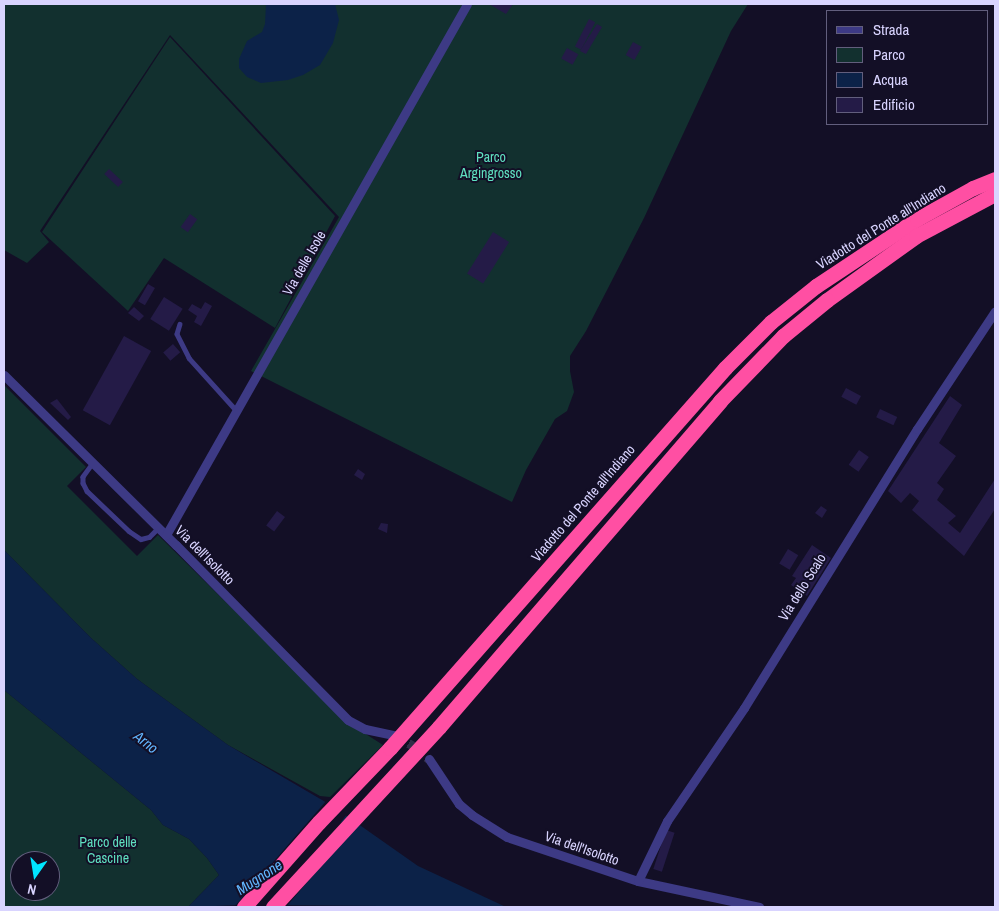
<!DOCTYPE html>
<html>
<head>
<meta charset="utf-8">
<style>
	body { margin:0 }
	#map { position:relative; width:999px; height:911px; overflow:hidden; background:#130f26; font-family:"Archivo Narrow",sans-serif }
	div>[style] { position:absolute }
	[style*='--x'] { left:calc(var(--x)*1px); top:calc(var(--y)*1px); width:calc(var(--w)*1px); rotate:calc(var(--a)*1deg) }
	.green>* { inset:0; background:#12302f }
	.water>* { inset:0; background:#0c2248 }
	.pier>* { inset:0; background:#130f26 }
	.building>* { inset:0; background:#241b47; transform-origin:0 0 }
	.street-tunnel>* { height:9px; margin-top:-4.5px; transform-origin:0; background:repeating-linear-gradient(90deg,#312d47 0 9px,transparent 0 13.5px) }
	.lane>* { height:4.5px; margin:-2.25px; padding:0 2.25px; transform-origin:2.25px; border-radius:2.25px; background:#3d3a85 }
	.street>* { height:9px; margin:-4.5px; padding:0 4.5px; transform-origin:4.5px; border-radius:4.5px; background:#3d3a85 }
	.highway>* { height:15px; margin:-7.5px; padding:0 7.5px; transform-origin:7.5px; border-radius:7.5px; background:#ff4fa3 }
	.highway-bridge>* { height:15px; margin:-7.5px; padding:0 7.5px; transform-origin:7.5px; border-radius:7.5px; background:#ff4fa3 }
	span { translate:-50% -50%; white-space:nowrap; text-align:center; line-height:1.15; -webkit-text-stroke:4px #130f26; paint-order:stroke }
	.park-label { font-size:14px; color:#5fe0c0 }
	.street-label { font-size:14px; color:#d9d4ff }
	.water-label { font-size:15px; color:#62b6ff; font-style:italic }
	.frame { position:absolute; inset:0; border:5px solid #d9d4ff; pointer-events:none }
	.legend { position:absolute; left:826px; top:10px; width:162px; height:115px; box-sizing:border-box; background:#130f26; border:1px solid #625e7d; margin:0; padding:6px 9px; list-style:none; font-size:15px; color:#d9d4ff }
	.legend li { display:flex; align-items:center; gap:10px; height:25px }
	.legend b { width:25px; border:1px solid #625e7d }
	.north { position:absolute; left:10px; top:851px; width:50px; height:50px; box-sizing:border-box; background:#130f26; border:1px solid #625e7d; border-radius:50%; rotate:193deg; font-size:14px; font-weight:700; line-height:20px; text-align:center; color:#d9d4ff }
	.north::after { content:''; display:block; margin:auto; width:18px; height:22px; background:#00e5ff; clip-path:polygon(50% 0,100% 100%,50% 72%,0 100%) }
</style>
</head>
<body>
<div id="map">
	<div class="green">
		<div style="clip-path:polygon(4px 4px,748px 4px,731px 31px,644px 218px,586px 331px,570px 356px,570px 371px,574px 392px,567px 411px,555px 419px,526px 470px,512px 502px,251px 371px,339px 217px,170px 35px,40px 231px,49px 242px,27px 263px,4px 250px)"></div>
		<div style="clip-path:polygon(170px 37px,335px 216px,275px 328px,164px 258px,128px 311px,42px 232px)"></div>
		<div style="clip-path:polygon(4px 385px,86px 467px,67px 486px,137px 556px,158px 535px,347px 722px,383px 745px,330px 797px,320px 796px,228px 745px,137px 679px,91px 638px,4px 550px)"></div>
		<div style="clip-path:polygon(evenodd,4px 690px,151px 810px,163px 825px,189px 839px,207px 858px,219px 875px,188px 907px,4px 907px,4px 690px,20px 861px,50px 861px,50px 891px,20px 891px,20px 861px)"></div>
	</div>
	<div class="water">
		<div style="clip-path:polygon(266px 4px,335px 4px,339px 20px,333px 43px,320px 65px,303px 75px,288px 80px,261px 83px,247px 77px,239px 68px,239px 59px,247px 41px,262px 32px,265px 24px)"></div>
		<div style="clip-path:polygon(4px 550px,91px 638px,137px 679px,228px 745px,334px 807px,418px 866px,506px 907px,242px 905px,188px 907px,219px 875px,207px 858px,189px 839px,163px 825px,151px 810px,4px 690px)"></div>
	</div>
	<div class="pier">
		<div style="clip-path:polygon(327px 800px,347px 814px,341px 822px,350px 832px,286px 907px,234px 907px)"></div>
	</div>
	<div class="building">
		<div style="clip-path:polygon(489px 4px,513px 4px,506px 14px)"></div>
		<div style="left:589px;top:19px;width:7px;height:31px;rotate:27deg"></div>
		<div style="clip-path:polygon(597px 24px,602px 27px,586px 54px,580px 51px)"></div>
		<div style="left:633px;top:42px;width:10px;height:15px;rotate:29deg"></div>
		<div style="left:567px;top:48px;width:13px;height:12px;rotate:29deg"></div>
		<div style="left:109px;top:169px;width:19px;height:7px;rotate:43deg"></div>
		<div style="left:190px;top:214px;width:9px;height:16px;rotate:36deg"></div>
		<div style="left:493px;top:232px;width:19px;height:49px;rotate:32deg"></div>
		<div style="left:148px;top:284px;width:8px;height:20px;rotate:30deg"></div>
		<div style="left:164px;top:297px;width:22px;height:26px;rotate:32deg"></div>
		<div style="clip-path:polygon(205px 302px,212px 306px,201px 326px,194px 322px,197px 316px,188px 310px,192px 304px,201px 309px)"></div>
		<div style="clip-path:polygon(134px 307px,144px 316px,139px 321px,128px 313px)"></div>
		<div style="left:124px;top:336px;width:31px;height:85px;rotate:29deg"></div>
		<div style="left:173px;top:344px;width:11px;height:13px;rotate:49deg"></div>
		<div style="left:846px;top:388px;width:17px;height:10px;rotate:28deg"></div>
		<div style="clip-path:polygon(950px 396px,962px 405px,939px 443px,956px 456px,937px 483px,944px 489px,937px 500px,956px 516px,948px 523px,960px 533px,995px 479px,995px 509px,964px 556px,912px 510px,919px 501px,910px 493px,901px 503px,888px 491px)"></div>
		<div style="clip-path:polygon(57px 399px,71px 417px,68px 420px,50px 403px)"></div>
		<div style="left:880px;top:409px;width:19px;height:9px;rotate:25deg"></div>
		<div style="left:859px;top:450px;width:12px;height:18px;rotate:35deg"></div>
		<div style="clip-path:polygon(358px 469px,365px 474px,362px 480px,354px 475px)"></div>
		<div style="clip-path:polygon(821px 506px,827px 510px,822px 518px,815px 513px)"></div>
		<div style="left:277px;top:511px;width:10px;height:18px;rotate:37deg"></div>
		<div style="clip-path:polygon(381px 523px,388px 524px,387px 533px,378px 529px)"></div>
		<div style="clip-path:polygon(812px 545px,831px 558px,807px 596px,791px 585px,796px 578px,792px 576px)"></div>
		<div style="left:788px;top:549px;width:12px;height:17px;rotate:31deg"></div>
		<div style="left:666px;top:830px;width:9px;height:41px;rotate:18deg"></div>
	</div>
	<div class="street-tunnel">
		<div style="--x:397;--y:736;--w:23;--a:31"></div>
		<div style="--x:417;--y:748;--w:16;--a:43"></div>
	</div>
	<div class="lane">
		<div style="--x:180;--y:324;--w:10;--a:107"></div>
		<div style="--x:177;--y:334;--w:27;--a:63"></div>
		<div style="--x:189;--y:358;--w:70;--a:47.9"></div>
		<div style="--x:93;--y:463;--w:17;--a:126"></div>
		<div style="--x:83;--y:477;--w:6;--a:90"></div>
		<div style="--x:83;--y:483;--w:9;--a:63"></div>
		<div style="--x:87;--y:491;--w:58;--a:43.6"></div>
		<div style="--x:129;--y:531;--w:14;--a:34"></div>
		<div style="--x:141;--y:539;--w:8;--a:-14"></div>
		<div style="--x:149;--y:537;--w:13;--a:-45"></div>
	</div>
	<div class="street">
		<div style="--x:4;--y:375;--w:242;--a:44.7"></div>
		<div style="--x:176;--y:545;--w:245;--a:45.5"></div>
		<div style="--x:348;--y:720;--w:19;--a:28"></div>
		<div style="--x:365;--y:729;--w:33;--a:12"></div>
		<div style="--x:166;--y:535;--w:610;--a:-60.45"></div>
		<div style="--x:429;--y:759;--w:54;--a:56.3"></div>
		<div style="--x:459;--y:804;--w:17;--a:40"></div>
		<div style="--x:472;--y:815;--w:41;--a:32.2"></div>
		<div style="--x:507;--y:837;--w:138;--a:18.6"></div>
		<div style="--x:638;--y:881;--w:124;--a:12.1"></div>
		<div style="--x:638;--y:881;--w:67;--a:-64.2"></div>
		<div style="--x:667;--y:821;--w:137;--a:-55.7"></div>
		<div style="--x:744;--y:708;--w:328;--a:-58.2"></div>
		<div style="--x:917;--y:429;--w:141;--a:-56.5"></div>
	</div>
	<div class="highway">
		<div style="--x:816;--y:286;--w:121;--a:-33.6"></div>
		<div style="--x:917;--y:219;--w:64;--a:-29"></div>
		<div style="--x:973;--y:188;--w:24;--a:-22"></div>
		<div style="--x:827;--y:300;--w:110;--a:-35.7"></div>
		<div style="--x:916;--y:236;--w:89;--a:-28"></div>
	</div>
	<div class="highway-bridge">
		<div style="--x:244;--y:907;--w:113;--a:-48.6"></div>
		<div style="--x:319;--y:822;--w:103;--a:-46.2"></div>
		<div style="--x:390;--y:748;--w:507;--a:-48.6"></div>
		<div style="--x:725;--y:368;--w:65;--a:-45"></div>
		<div style="--x:771;--y:322;--w:58;--a:-38.7"></div>
		<div style="--x:273;--y:907;--w:245;--a:-47.3"></div>
		<div style="--x:439;--y:727;--w:430;--a:-49.2"></div>
		<div style="--x:720;--y:401;--w:91;--a:-45.9"></div>
		<div style="--x:783;--y:336;--w:57;--a:-39.3"></div>
	</div>
	<div class="park-label">
		<span style="left:491px;top:165px">Parco<br>Argingrosso</span>
		<span style="left:108px;top:850px">Parco delle<br>Cascine</span>
	</div>
	<div class="street-label">
		<span style="left:881px;top:226px;rotate:-32deg">Viadotto del Ponte all'Indiano</span>
		<span style="left:304px;top:263px;rotate:-60deg">Via delle Isole</span>
		<span style="left:583px;top:503px;rotate:-49deg">Viadotto del Ponte all'Indiano</span>
		<span style="left:205px;top:555px;rotate:45deg">Via dell'Isolotto</span>
		<span style="left:802px;top:587px;rotate:-58deg">Via dello Scalo</span>
		<span style="left:582px;top:848px;rotate:19deg">Via dell'Isolotto</span>
	</div>
	<div class="water-label">
		<span style="left:146px;top:742px;rotate:38deg">Arno</span>
		<span style="left:259px;top:877px;rotate:-33deg">Mugnone</span>
	</div>
	<div class="frame"></div>
	<ul class="legend">
	<li><b style="height:6px;background:#3d3a85"></b>Strada</li>
	<li><b style="height:14px;background:#12302f"></b>Parco</li>
	<li><b style="height:14px;background:#0c2248"></b>Acqua</li>
	<li><b style="height:14px;background:#241b47"></b>Edificio</li>
	</ul>
	<div class="north">N</div>
</div>
</body>
</html>
